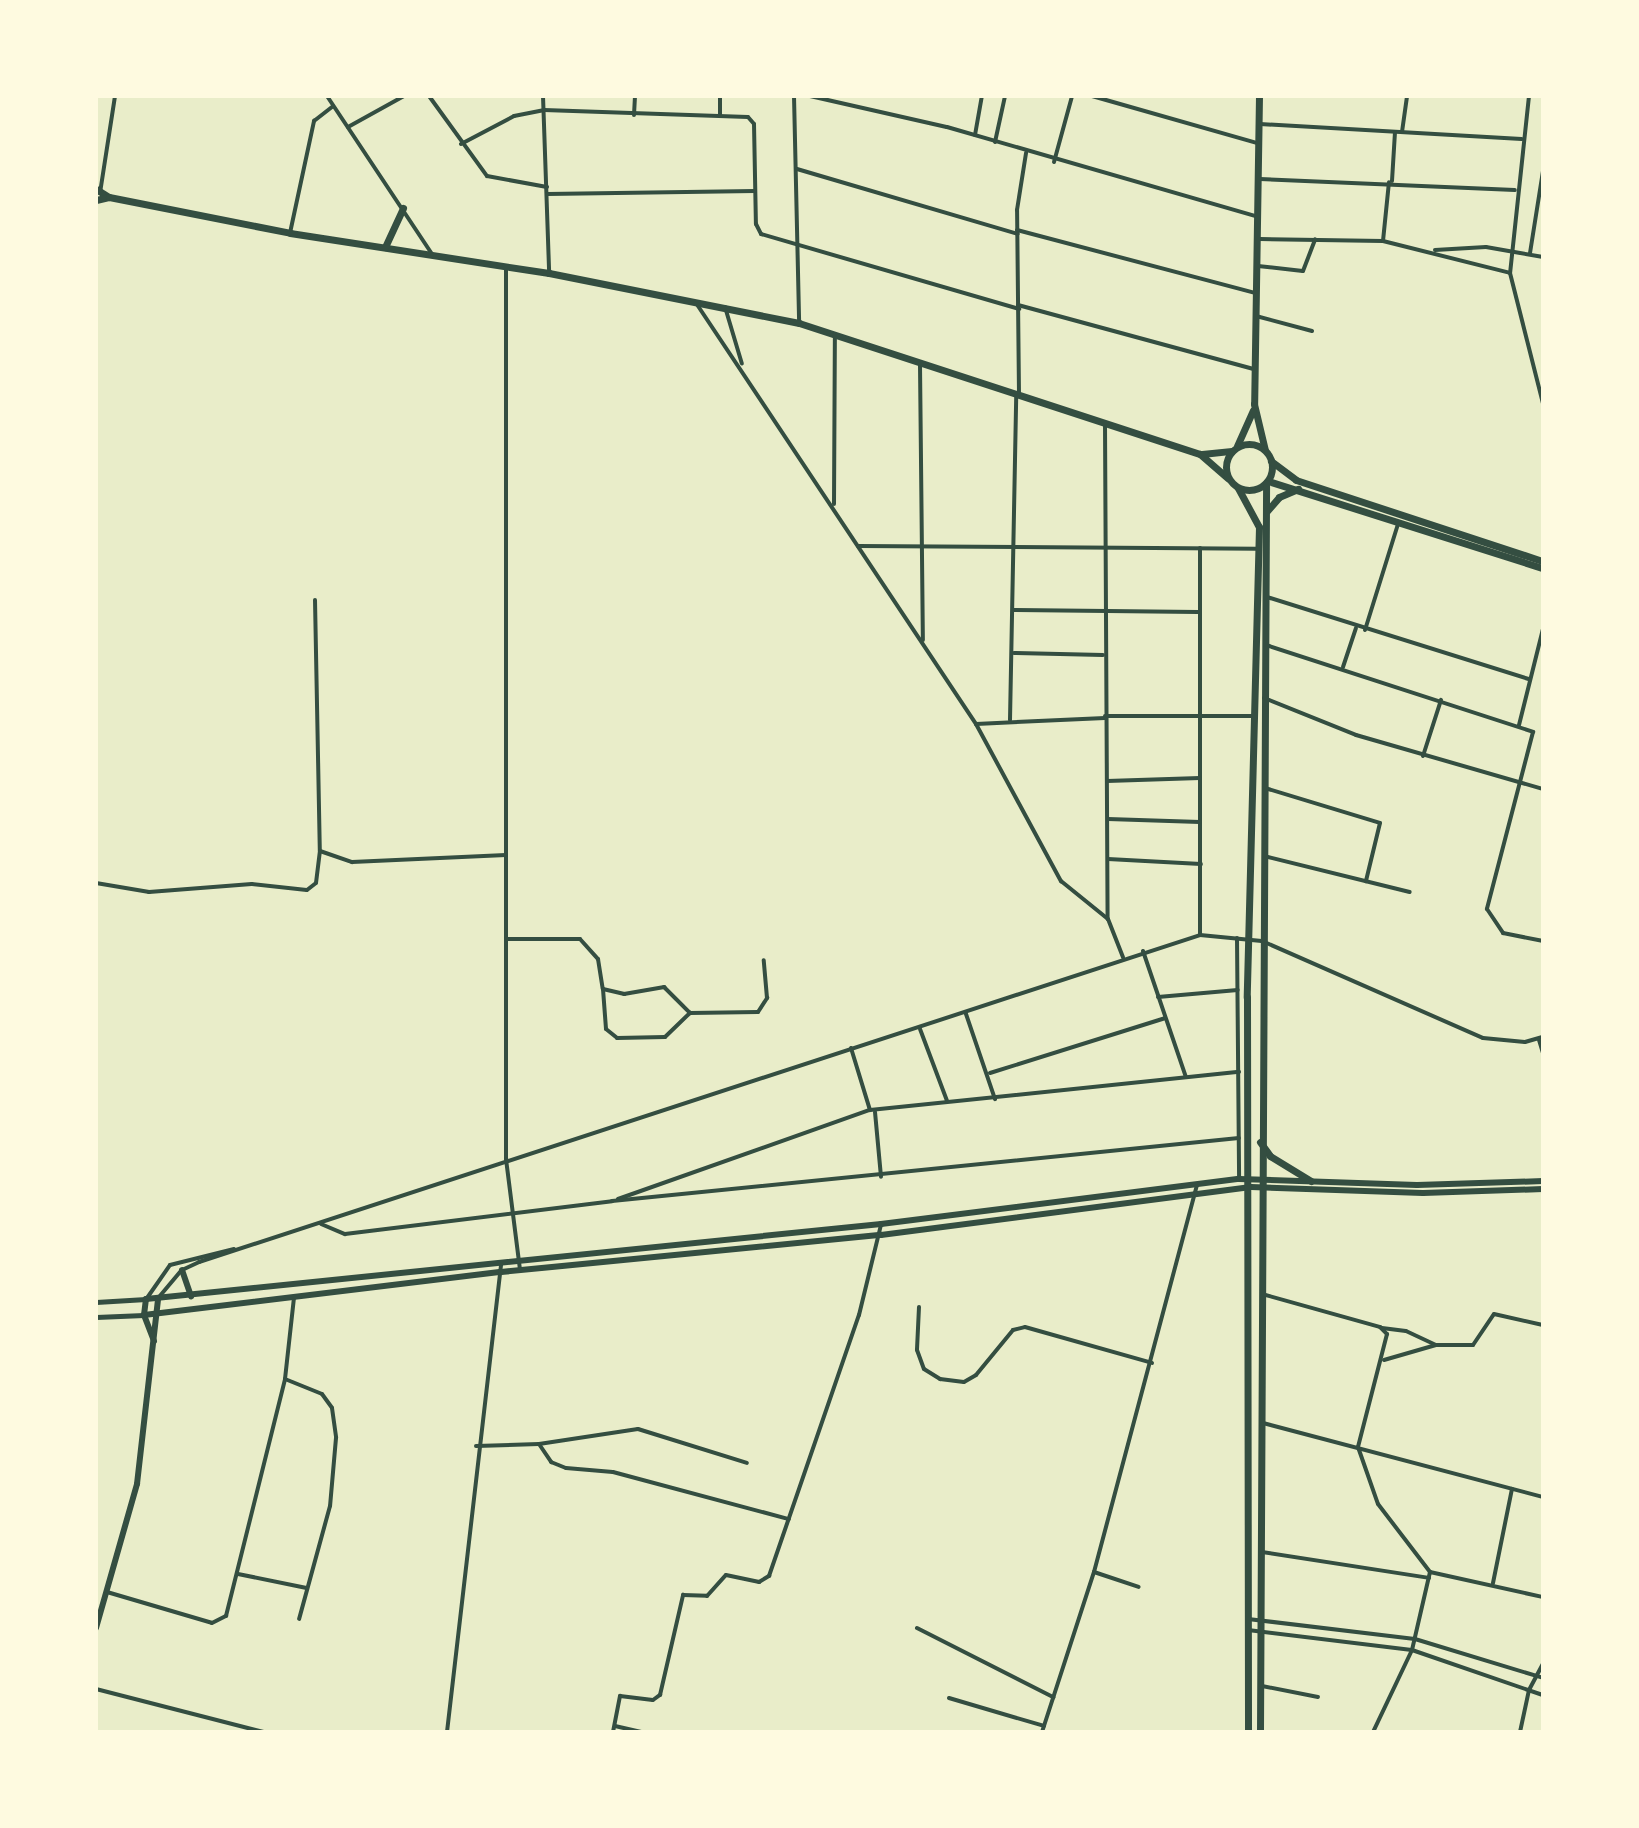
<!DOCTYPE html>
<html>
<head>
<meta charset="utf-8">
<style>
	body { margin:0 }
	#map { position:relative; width:1639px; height:1828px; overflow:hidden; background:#e9edc9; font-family:"Roboto Condensed",sans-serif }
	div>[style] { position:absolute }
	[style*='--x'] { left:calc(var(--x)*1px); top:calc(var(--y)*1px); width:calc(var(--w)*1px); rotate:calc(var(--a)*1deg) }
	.minor>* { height:4px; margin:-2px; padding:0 2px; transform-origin:2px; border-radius:2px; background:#344e41 }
	.tertiary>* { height:5px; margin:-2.5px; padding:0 2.5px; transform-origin:2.5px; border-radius:2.5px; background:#344e41 }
	.secondary>* { height:6px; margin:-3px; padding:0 3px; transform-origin:3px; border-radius:3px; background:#344e41 }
	.primary>* { height:7px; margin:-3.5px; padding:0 3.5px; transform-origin:3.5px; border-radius:3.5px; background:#344e41 }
	.primary>.ring { margin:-3.5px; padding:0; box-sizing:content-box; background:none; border:7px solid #344e41; border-radius:50% }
	span { translate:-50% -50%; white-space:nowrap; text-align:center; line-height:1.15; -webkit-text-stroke:7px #fefae0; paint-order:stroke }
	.frame { position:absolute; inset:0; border:98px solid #fefae0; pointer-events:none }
</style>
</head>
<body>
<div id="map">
	<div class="minor">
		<div style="--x:327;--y:96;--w:190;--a:56.4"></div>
		<div style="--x:429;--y:96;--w:99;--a:54.1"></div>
		<div style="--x:487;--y:176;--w:61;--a:10.4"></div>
		<div style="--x:543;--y:96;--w:175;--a:88"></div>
		<div style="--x:794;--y:96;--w:227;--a:88.7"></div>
		<div style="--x:810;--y:96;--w:140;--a:12.8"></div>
		<div style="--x:947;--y:127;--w:324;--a:16.1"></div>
		<div style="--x:1092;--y:96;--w:172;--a:15.9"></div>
		<div style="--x:1529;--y:96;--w:178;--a:96.1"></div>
		<div style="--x:1510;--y:273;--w:134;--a:75.8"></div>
		<div style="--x:634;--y:115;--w:19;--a:-87"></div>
		<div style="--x:720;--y:115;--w:19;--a:-90"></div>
		<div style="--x:1260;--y:124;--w:262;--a:3.3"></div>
		<div style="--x:348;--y:127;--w:64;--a:-29"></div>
		<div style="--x:1402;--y:132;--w:36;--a:-82"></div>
		<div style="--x:975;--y:135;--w:40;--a:-80"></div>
		<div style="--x:995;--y:142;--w:47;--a:-77.7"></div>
		<div style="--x:461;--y:144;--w:60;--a:-27.8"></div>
		<div style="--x:514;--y:116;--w:31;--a:-11"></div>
		<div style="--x:544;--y:110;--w:204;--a:2"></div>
		<div style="--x:748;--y:117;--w:9;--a:49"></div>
		<div style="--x:754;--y:124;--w:100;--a:88.9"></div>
		<div style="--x:756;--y:224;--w:11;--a:63"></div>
		<div style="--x:761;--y:234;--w:269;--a:16.2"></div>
		<div style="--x:1054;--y:162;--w:68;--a:-74.7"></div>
		<div style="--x:797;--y:169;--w:230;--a:16.4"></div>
		<div style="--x:1260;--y:179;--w:255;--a:2.5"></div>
		<div style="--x:1392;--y:181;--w:49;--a:-86.5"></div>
		<div style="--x:100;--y:193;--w:98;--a:-81.2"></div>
		<div style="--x:547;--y:194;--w:208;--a:-0.8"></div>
		<div style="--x:1017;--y:230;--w:246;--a:14.8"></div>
		<div style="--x:290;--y:233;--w:115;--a:-77.9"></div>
		<div style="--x:314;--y:121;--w:24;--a:-38"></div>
		<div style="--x:1260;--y:239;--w:123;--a:0.9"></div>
		<div style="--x:1383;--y:241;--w:131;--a:14.1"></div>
		<div style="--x:1383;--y:241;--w:59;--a:-84.2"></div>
		<div style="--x:1435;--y:250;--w:51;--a:-3.4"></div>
		<div style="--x:1486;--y:247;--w:58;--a:10"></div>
		<div style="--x:1530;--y:253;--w:83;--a:-81"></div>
		<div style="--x:506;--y:266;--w:893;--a:90"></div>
		<div style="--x:506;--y:1159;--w:112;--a:82.8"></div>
		<div style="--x:1258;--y:266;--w:45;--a:6.3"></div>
		<div style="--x:1303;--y:271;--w:34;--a:-69"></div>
		<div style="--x:696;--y:303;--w:506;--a:56.37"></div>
		<div style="--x:976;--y:724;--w:179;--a:61.6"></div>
		<div style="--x:1061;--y:881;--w:60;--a:39"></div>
		<div style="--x:1108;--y:919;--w:41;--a:68.5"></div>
		<div style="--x:1018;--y:305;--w:245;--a:15.2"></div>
		<div style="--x:725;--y:307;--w:59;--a:73.4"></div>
		<div style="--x:1256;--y:316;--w:58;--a:15"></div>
		<div style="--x:920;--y:365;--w:275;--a:89.4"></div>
		<div style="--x:1019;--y:394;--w:184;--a:-90.6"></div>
		<div style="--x:1017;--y:210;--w:58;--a:-81"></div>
		<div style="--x:1105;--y:424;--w:495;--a:89.7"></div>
		<div style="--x:834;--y:504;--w:169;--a:-89.7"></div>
		<div style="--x:858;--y:546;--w:399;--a:0.4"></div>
		<div style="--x:1200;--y:548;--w:387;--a:90"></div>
		<div style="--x:1267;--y:597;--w:275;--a:17.4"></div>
		<div style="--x:315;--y:600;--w:251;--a:88.9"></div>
		<div style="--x:320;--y:851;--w:34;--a:19"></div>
		<div style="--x:352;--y:862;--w:154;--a:-2.6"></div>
		<div style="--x:1013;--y:610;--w:185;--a:0.6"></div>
		<div style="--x:1365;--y:630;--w:111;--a:-72.7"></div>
		<div style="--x:1266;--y:645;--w:281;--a:18"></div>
		<div style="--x:1533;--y:732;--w:183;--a:104.6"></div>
		<div style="--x:1487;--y:909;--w:29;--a:56"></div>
		<div style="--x:1503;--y:933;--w:41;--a:11.3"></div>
		<div style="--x:1014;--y:653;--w:89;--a:1.3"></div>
		<div style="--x:1343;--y:667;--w:41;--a:-71.6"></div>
		<div style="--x:1264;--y:698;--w:99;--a:21.9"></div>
		<div style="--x:1356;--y:735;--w:195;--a:16.1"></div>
		<div style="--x:1105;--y:716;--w:148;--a:0"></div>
		<div style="--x:1010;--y:720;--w:325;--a:-88.9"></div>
		<div style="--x:976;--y:724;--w:129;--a:-2.7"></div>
		<div style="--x:1519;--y:725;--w:99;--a:-76"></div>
		<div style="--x:1423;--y:756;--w:59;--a:-72.2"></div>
		<div style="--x:1107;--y:781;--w:93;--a:-1.8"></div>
		<div style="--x:1265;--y:788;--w:120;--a:16.9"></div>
		<div style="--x:1380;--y:823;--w:60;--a:103.6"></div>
		<div style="--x:1108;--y:819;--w:92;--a:1.9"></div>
		<div style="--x:1264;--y:856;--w:150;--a:13.9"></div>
		<div style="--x:1108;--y:859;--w:93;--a:3.1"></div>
		<div style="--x:96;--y:883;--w:54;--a:9.6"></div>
		<div style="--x:149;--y:892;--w:103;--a:-4.4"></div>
		<div style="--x:252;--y:884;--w:55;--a:6.2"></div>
		<div style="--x:307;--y:890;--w:11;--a:-38"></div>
		<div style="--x:316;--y:883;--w:32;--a:-83"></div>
		<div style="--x:1237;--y:938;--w:241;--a:89.5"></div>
		<div style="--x:506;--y:939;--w:74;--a:0"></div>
		<div style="--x:580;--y:939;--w:27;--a:48"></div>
		<div style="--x:598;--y:959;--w:30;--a:81"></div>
		<div style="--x:603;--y:989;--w:22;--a:13"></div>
		<div style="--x:624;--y:994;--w:41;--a:-9.9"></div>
		<div style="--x:664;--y:987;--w:37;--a:45"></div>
		<div style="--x:690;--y:1013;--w:68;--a:-0.8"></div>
		<div style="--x:758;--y:1012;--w:17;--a:-57"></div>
		<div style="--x:767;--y:998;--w:38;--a:-95"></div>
		<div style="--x:1143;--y:951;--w:133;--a:71.2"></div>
		<div style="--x:603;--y:989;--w:40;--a:85.7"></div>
		<div style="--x:606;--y:1029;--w:14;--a:39"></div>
		<div style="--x:617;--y:1038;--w:48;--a:-1.2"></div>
		<div style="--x:665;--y:1037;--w:35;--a:-44"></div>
		<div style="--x:1158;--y:997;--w:80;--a:-5"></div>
		<div style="--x:966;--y:1014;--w:90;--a:71.2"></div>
		<div style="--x:920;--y:1029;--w:77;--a:69.4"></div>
		<div style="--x:1539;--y:1040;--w:14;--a:73"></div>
		<div style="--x:851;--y:1048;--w:65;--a:73"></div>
		<div style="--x:990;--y:1073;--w:183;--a:-17.4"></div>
		<div style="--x:875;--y:1112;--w:65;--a:84.7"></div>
		<div style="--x:618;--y:1199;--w:267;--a:-19.5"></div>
		<div style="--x:870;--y:1110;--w:371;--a:-5.9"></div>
		<div style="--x:321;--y:1224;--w:26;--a:23"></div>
		<div style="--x:345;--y:1234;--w:269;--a:-7"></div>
		<div style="--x:612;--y:1201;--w:630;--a:-5.74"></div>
		<div style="--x:1262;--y:1294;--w:123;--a:15.6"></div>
		<div style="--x:1380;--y:1327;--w:10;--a:45"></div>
		<div style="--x:1387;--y:1334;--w:117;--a:104.4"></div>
		<div style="--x:1358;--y:1447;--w:60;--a:70.7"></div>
		<div style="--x:1378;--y:1504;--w:86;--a:52.6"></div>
		<div style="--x:1430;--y:1572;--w:80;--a:103"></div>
		<div style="--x:1412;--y:1650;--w:91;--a:115.4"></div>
		<div style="--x:159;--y:1297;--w:35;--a:-50"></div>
		<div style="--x:182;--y:1270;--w:19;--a:-25"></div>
		<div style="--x:199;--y:1262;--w:1053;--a:-18.09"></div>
		<div style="--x:1200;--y:935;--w:62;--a:5.5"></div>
		<div style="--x:1262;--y:941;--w:241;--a:23.7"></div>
		<div style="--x:1483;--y:1038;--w:42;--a:5.4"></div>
		<div style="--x:1525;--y:1042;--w:19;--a:-16"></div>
		<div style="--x:147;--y:1298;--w:40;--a:-55.1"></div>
		<div style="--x:170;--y:1265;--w:66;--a:-14"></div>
		<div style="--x:919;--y:1307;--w:43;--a:92.7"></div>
		<div style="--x:917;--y:1350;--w:20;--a:70"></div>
		<div style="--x:924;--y:1369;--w:19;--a:32"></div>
		<div style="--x:940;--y:1379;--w:24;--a:7"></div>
		<div style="--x:964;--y:1382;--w:14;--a:-30"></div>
		<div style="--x:976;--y:1375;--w:58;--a:-50.6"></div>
		<div style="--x:1013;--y:1330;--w:12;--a:-14"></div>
		<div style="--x:1025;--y:1327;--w:132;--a:15.8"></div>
		<div style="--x:1382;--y:1328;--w:24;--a:7"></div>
		<div style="--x:1406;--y:1331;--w:33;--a:25"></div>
		<div style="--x:1384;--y:1360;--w:54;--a:-16.1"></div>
		<div style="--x:1436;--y:1345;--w:37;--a:0"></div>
		<div style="--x:1473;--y:1345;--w:37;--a:-56"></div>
		<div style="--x:1494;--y:1314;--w:50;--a:12.7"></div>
		<div style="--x:285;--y:1379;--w:40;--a:22"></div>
		<div style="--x:322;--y:1394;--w:17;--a:54"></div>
		<div style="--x:332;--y:1408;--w:30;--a:82"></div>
		<div style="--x:336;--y:1438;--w:68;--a:95"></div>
		<div style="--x:330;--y:1506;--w:117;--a:105.3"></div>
		<div style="--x:1263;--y:1423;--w:290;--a:14.8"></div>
		<div style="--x:539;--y:1444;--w:22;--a:56"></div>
		<div style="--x:551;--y:1462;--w:16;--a:22"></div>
		<div style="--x:566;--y:1468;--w:47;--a:4.9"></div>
		<div style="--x:613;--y:1472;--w:182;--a:15"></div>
		<div style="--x:476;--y:1446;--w:63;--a:-1.8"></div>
		<div style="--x:539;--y:1444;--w:100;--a:-8.6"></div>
		<div style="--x:638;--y:1429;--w:114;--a:17.3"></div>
		<div style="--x:1262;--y:1552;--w:169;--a:8.8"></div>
		<div style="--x:1094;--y:1572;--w:47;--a:18.4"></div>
		<div style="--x:1430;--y:1572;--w:116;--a:12.5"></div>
		<div style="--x:238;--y:1574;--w:70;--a:11.5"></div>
		<div style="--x:1493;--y:1583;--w:96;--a:-78.6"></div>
		<div style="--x:107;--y:1592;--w:109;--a:16.4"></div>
		<div style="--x:212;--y:1623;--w:16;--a:-27"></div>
		<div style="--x:226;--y:1616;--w:244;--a:-76"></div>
		<div style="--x:285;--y:1379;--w:82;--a:-83.7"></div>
		<div style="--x:1248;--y:1619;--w:168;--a:6.8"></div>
		<div style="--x:1415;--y:1639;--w:134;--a:16.9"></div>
		<div style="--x:917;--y:1628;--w:153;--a:26.9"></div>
		<div style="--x:1248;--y:1630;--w:165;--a:7"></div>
		<div style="--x:1412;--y:1650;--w:139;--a:19"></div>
		<div style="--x:1262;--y:1686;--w:57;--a:11.1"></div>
		<div style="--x:96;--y:1689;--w:173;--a:14.4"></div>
		<div style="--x:949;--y:1698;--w:99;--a:16.4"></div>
		<div style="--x:615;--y:1726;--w:28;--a:13"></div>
		<div style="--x:447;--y:1732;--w:472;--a:-83.4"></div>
		<div style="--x:613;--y:1732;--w:37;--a:-79"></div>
		<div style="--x:620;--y:1696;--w:33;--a:7"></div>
		<div style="--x:653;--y:1700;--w:9;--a:-36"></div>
		<div style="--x:660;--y:1695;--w:103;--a:-77"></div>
		<div style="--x:683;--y:1595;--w:24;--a:2"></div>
		<div style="--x:707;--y:1596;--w:28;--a:-48"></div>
		<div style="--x:726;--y:1575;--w:34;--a:12"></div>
		<div style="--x:759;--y:1582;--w:12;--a:-31"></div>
		<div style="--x:769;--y:1576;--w:276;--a:-71"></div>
		<div style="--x:859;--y:1315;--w:93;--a:-76.3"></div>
		<div style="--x:1042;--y:1732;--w:168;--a:-72"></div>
		<div style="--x:1094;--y:1572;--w:401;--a:-75.1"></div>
		<div style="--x:1520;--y:1732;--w:43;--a:-77.9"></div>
		<div style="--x:1529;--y:1690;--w:30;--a:-62"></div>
	</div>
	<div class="tertiary">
		<div style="--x:96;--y:1302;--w:50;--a:-3.4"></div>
		<div style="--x:96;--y:1317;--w:48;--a:-2.4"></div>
	</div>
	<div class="secondary">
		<div style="--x:182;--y:1270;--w:28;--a:71"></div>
		<div style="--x:144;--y:1315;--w:360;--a:-6.9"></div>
		<div style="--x:501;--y:1272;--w:382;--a:-5.6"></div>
		<div style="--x:881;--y:1235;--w:373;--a:-7.4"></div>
		<div style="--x:1251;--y:1187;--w:172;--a:2"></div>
		<div style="--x:1423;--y:1193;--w:120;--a:-1.9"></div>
		<div style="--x:154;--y:1341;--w:28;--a:-111"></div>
		<div style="--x:144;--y:1315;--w:16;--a:-83"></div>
		<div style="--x:146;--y:1299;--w:739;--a:-5.83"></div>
		<div style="--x:881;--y:1224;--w:361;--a:-7.2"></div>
		<div style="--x:1239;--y:1179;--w:178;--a:1.9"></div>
		<div style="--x:1417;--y:1185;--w:126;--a:-1.8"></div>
		<div style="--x:96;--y:1628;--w:150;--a:-74.1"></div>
		<div style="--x:137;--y:1484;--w:186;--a:-83.5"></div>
	</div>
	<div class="primary">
		<div style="--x:1259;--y:96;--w:308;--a:90.9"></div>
		<div style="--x:1254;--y:404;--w:47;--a:76.6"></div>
		<div style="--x:96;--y:189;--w:15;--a:32"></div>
		<div style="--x:96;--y:200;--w:13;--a:-13"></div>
		<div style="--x:109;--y:197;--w:185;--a:11.2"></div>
		<div style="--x:290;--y:233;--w:262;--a:8.8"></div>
		<div style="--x:549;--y:273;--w:255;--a:11.3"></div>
		<div style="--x:799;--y:323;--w:422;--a:18.1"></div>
		<div style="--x:1200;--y:454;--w:37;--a:41"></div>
		<div style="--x:385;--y:247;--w:43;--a:-65.2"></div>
		<div class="ring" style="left:1226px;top:444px;width:39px;height:39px"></div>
		<div style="--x:1237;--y:446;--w:39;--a:-66"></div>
		<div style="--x:1202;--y:454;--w:30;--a:-6"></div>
		<div style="--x:1271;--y:461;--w:31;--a:37"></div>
		<div style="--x:1296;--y:480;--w:260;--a:18.2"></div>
		<div style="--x:1268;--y:481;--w:288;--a:17.6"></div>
		<div style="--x:1238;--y:488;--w:44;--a:61.7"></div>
		<div style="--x:1259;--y:527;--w:470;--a:91.5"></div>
		<div style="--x:1247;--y:997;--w:735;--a:89.92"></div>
		<div style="--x:1267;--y:511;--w:18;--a:-49"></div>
		<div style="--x:1279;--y:497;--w:21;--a:-23"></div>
		<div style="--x:1260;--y:1142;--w:17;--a:54"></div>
		<div style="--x:1270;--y:1156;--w:48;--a:31.4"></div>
		<div style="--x:1260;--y:1732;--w:1249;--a:-89.72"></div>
	</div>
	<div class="frame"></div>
</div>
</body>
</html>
